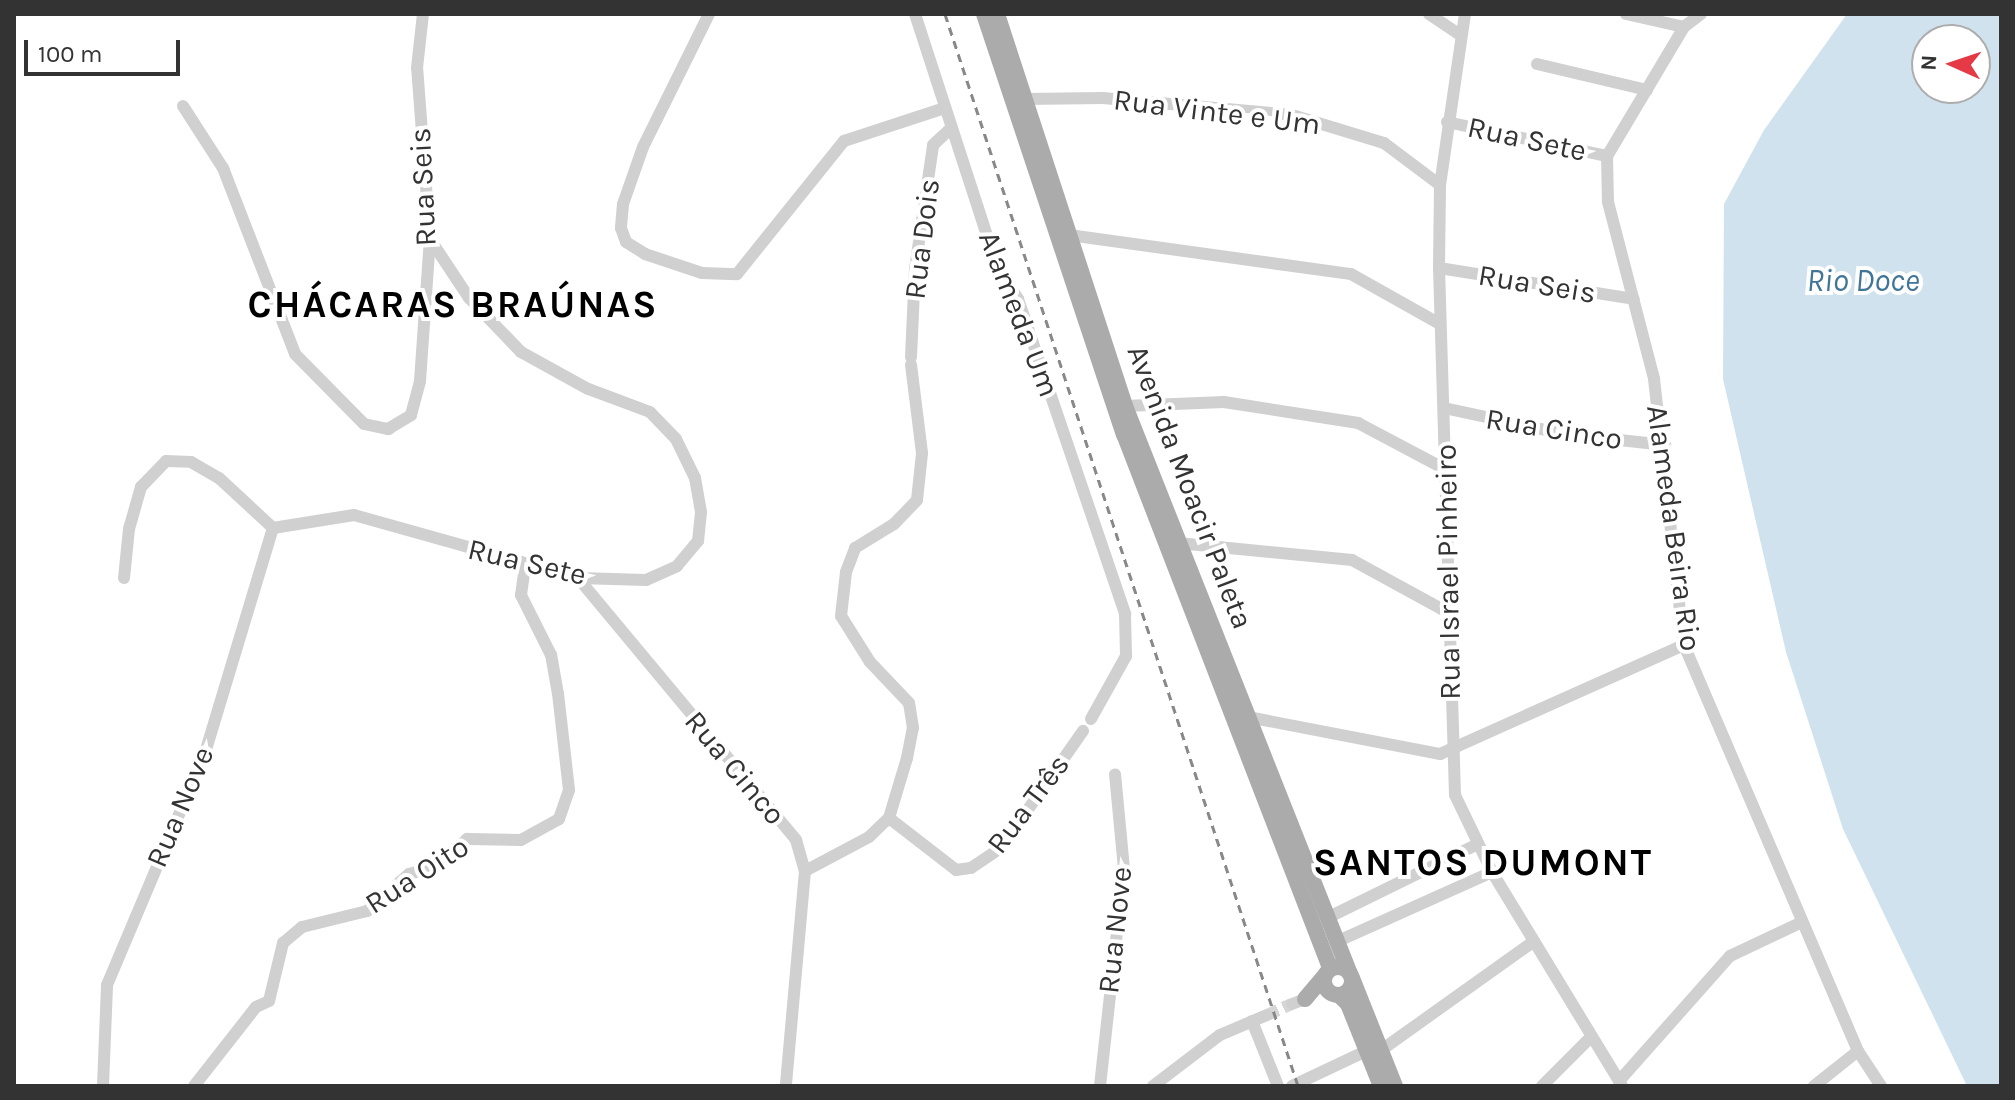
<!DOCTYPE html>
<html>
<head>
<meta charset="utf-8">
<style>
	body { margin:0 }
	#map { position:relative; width:2015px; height:1100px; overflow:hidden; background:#fff; font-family:Karla,sans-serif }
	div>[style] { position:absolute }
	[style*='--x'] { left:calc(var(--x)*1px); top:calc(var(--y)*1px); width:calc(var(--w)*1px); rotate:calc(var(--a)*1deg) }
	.water>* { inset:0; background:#cfe2ee }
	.minor-tunnel>* { height:12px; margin-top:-6px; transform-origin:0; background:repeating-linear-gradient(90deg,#d6d6d6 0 12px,transparent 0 18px) }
	.minor>* { height:12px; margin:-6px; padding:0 6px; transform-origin:6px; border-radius:6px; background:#d0d0d0 }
	.major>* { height:16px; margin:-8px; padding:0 8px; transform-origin:8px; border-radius:8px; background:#ababab }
	.major>.ring { margin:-8px; padding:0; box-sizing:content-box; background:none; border:16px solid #ababab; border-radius:50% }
	.rail>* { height:3px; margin-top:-1.5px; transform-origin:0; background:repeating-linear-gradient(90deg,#888 0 8px,transparent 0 14px) }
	span { translate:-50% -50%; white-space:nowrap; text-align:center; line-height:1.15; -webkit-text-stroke:8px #fff; paint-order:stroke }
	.street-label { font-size:30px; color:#333 }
	.water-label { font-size:32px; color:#3f7597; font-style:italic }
	.district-label { font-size:38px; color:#000; font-weight:700; letter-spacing:2px }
	.frame { position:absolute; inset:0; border:16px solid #333; pointer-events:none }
	.north { position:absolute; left:1911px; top:24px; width:80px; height:80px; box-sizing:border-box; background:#fff; border:2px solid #adadad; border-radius:50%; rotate:273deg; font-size:22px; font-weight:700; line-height:32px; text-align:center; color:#333 }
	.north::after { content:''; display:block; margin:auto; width:28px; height:36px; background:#e63946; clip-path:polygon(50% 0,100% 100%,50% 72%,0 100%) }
	.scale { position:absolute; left:24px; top:40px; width:156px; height:36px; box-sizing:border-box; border:4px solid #333; border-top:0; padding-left:10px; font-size:24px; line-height:28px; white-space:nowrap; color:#333; -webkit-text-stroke:6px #fff; paint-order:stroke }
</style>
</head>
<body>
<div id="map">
	<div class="water">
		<div style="clip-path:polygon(evenodd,1847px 14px,2001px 14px,2001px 1086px,1967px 1086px,1843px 829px,1786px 652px,1723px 379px,1724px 204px,1764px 130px,1847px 14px,1927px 40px,1975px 40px,1975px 88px,1927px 88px,1927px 40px)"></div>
	</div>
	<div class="minor-tunnel">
		<div style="--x:1267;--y:1015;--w:27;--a:-24"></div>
	</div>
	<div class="minor">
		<div style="--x:709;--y:14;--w:148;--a:116.4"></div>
		<div style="--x:643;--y:147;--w:60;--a:109.3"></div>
		<div style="--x:623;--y:204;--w:24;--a:95"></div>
		<div style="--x:621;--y:228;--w:15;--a:70"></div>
		<div style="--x:626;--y:242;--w:22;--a:32"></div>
		<div style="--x:645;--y:254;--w:60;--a:18.4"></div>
		<div style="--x:702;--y:273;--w:35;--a:2"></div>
		<div style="--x:737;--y:274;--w:171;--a:-51.2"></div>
		<div style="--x:844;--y:141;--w:106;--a:-18.1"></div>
		<div style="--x:915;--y:14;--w:268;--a:72"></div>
		<div style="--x:998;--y:269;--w:36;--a:56"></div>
		<div style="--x:1018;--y:299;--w:333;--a:71.2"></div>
		<div style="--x:1125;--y:614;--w:42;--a:88.6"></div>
		<div style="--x:1126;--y:656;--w:72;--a:119.1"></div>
		<div style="--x:1429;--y:14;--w:36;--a:34"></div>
		<div style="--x:1465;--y:14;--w:173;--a:98.3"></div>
		<div style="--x:1440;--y:185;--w:83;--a:90.7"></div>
		<div style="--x:1439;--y:268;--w:527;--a:88.26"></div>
		<div style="--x:1455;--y:795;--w:85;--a:64.3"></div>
		<div style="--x:1492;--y:872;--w:250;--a:58.7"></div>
		<div style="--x:1626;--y:14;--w:59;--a:12.6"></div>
		<div style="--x:1701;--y:14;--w:21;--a:143"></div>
		<div style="--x:1684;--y:27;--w:150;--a:120.8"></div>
		<div style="--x:1607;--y:156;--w:46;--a:88.8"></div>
		<div style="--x:1608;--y:202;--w:183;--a:75.4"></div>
		<div style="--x:1654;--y:379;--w:268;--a:83.6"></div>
		<div style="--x:1684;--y:645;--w:442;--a:66.8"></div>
		<div style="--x:1858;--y:1051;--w:42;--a:56.7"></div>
		<div style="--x:1537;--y:64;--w:113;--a:13.3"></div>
		<div style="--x:1024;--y:99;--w:79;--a:-0.7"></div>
		<div style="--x:1103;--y:98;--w:190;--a:5.1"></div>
		<div style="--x:1292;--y:115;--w:96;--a:16.9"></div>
		<div style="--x:1384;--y:143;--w:70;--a:36.9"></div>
		<div style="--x:183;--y:106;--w:74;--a:57.2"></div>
		<div style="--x:223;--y:168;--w:199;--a:68.8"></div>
		<div style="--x:295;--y:354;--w:98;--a:45.4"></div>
		<div style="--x:364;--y:424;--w:25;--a:12"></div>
		<div style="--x:388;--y:429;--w:27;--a:-31"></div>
		<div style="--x:411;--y:415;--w:35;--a:-75"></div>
		<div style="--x:420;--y:381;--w:142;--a:-86"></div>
		<div style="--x:430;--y:239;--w:171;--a:-94.3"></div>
		<div style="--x:417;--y:68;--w:54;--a:-83.7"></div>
		<div style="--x:1447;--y:122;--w:164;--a:12"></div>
		<div style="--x:1069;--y:235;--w:285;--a:7.9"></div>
		<div style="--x:1351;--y:274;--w:102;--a:29.3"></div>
		<div style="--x:1439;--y:268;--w:197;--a:9"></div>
		<div style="--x:911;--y:357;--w:88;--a:-87.4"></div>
		<div style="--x:915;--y:269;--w:125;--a:-81.7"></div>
		<div style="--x:933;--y:145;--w:25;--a:-43"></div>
		<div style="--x:1125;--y:406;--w:99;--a:-2.3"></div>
		<div style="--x:1224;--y:402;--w:136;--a:8.9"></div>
		<div style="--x:1358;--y:423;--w:98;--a:27.9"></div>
		<div style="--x:1444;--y:408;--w:123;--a:12.2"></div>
		<div style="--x:1564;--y:434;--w:102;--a:6.2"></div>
		<div style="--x:1178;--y:543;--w:175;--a:5.6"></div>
		<div style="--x:1352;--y:560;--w:111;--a:28.7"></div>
		<div style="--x:124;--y:578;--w:49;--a:-84.2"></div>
		<div style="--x:129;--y:529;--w:44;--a:-74.1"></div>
		<div style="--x:141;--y:487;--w:36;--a:-46"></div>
		<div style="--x:166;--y:461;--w:25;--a:2"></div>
		<div style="--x:191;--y:462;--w:32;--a:30"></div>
		<div style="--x:219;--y:478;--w:74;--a:42.8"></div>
		<div style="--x:273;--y:528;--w:82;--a:-9.1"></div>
		<div style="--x:354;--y:515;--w:233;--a:15.7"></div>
		<div style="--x:578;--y:578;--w:68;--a:1.7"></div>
		<div style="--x:646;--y:580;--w:34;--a:-24"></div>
		<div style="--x:677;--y:566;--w:33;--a:-50"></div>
		<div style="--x:698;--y:541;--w:29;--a:-84"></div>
		<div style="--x:701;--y:512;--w:35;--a:-100"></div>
		<div style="--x:695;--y:478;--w:43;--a:-116"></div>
		<div style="--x:676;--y:439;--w:37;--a:-134"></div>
		<div style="--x:650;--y:412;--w:66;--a:-159.6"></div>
		<div style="--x:588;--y:389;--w:77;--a:-151.1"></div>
		<div style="--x:521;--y:352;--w:75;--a:-133.9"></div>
		<div style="--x:469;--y:298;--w:71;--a:-123.5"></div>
		<div style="--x:578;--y:578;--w:341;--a:50.2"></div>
		<div style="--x:796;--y:840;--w:32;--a:74"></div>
		<div style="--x:805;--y:871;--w:216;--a:95.1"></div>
		<div style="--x:1248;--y:717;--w:196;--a:10.9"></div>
		<div style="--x:1440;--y:754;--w:267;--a:-24.1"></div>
		<div style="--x:889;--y:818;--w:85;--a:37.8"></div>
		<div style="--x:956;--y:870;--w:15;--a:-8"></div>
		<div style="--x:971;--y:868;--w:36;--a:-34"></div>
		<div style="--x:1001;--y:848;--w:143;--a:-55"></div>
		<div style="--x:805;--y:871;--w:72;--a:-28"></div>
		<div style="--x:869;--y:837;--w:28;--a:-44"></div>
		<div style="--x:889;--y:818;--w:63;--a:-73.3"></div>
		<div style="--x:907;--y:758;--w:31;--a:-79"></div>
		<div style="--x:913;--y:728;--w:25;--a:-99"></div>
		<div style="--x:909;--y:703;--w:57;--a:-133.6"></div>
		<div style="--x:870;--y:662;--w:54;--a:-122.2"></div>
		<div style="--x:841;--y:616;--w:44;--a:-83.5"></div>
		<div style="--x:846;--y:572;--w:26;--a:-69"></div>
		<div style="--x:855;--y:548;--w:46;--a:-31.6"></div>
		<div style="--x:894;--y:524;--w:33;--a:-46"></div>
		<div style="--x:917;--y:500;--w:47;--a:-83.9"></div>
		<div style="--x:922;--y:453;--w:89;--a:-97.1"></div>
		<div style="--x:1327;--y:918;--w:166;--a:-26.1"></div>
		<div style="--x:1336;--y:942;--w:171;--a:-24.2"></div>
		<div style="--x:1292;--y:1004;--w:14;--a:-21"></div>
		<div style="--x:1252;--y:1021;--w:70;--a:68.2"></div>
		<div style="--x:1380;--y:1051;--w:189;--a:-35.5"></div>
		<div style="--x:1619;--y:1081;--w:167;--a:-48.4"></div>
		<div style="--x:1730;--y:956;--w:80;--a:-25.3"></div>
		<div style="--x:103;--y:1086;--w:101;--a:-87.7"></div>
		<div style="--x:107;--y:985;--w:252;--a:-67.1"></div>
		<div style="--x:205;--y:753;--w:235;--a:-73.2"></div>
		<div style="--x:194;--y:1086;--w:100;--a:-51.9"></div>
		<div style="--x:256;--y:1007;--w:14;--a:-25"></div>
		<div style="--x:269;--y:1001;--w:60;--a:-76.4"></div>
		<div style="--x:283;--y:943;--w:25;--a:-40"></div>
		<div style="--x:302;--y:927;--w:67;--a:-13.8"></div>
		<div style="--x:367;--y:911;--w:56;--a:-41.4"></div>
		<div style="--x:409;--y:874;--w:33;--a:-16"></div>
		<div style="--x:441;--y:865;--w:37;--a:-45"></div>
		<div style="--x:467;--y:839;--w:54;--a:1.1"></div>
		<div style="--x:521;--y:840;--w:43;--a:-28.9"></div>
		<div style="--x:559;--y:819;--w:31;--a:-71"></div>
		<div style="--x:569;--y:790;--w:97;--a:-96.5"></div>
		<div style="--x:558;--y:694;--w:40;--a:-100"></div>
		<div style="--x:551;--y:655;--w:67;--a:-116.6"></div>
		<div style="--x:521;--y:595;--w:28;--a:-82"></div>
		<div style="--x:1100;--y:1086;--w:218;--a:-83.7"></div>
		<div style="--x:1124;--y:869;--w:95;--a:-95.4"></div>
		<div style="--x:1153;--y:1086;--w:84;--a:-37.3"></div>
		<div style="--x:1220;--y:1035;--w:51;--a:-23.1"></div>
		<div style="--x:1292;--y:1086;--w:82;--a:-25.3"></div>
		<div style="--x:1542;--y:1086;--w:66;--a:-45"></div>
		<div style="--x:1814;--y:1086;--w:56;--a:-38.5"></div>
	</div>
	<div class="major">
		<div style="--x:984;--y:14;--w:443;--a:71.6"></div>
		<div style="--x:1124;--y:434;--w:572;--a:68.9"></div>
		<div style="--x:997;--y:14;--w:412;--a:71.9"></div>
		<div style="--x:1125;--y:406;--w:611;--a:68.39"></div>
		<div class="ring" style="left:1324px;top:967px;width:12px;height:12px"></div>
		<div style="--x:1352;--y:978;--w:116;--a:68.3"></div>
		<div style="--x:1339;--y:995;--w:13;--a:45"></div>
		<div style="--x:1348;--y:1004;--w:88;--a:68.1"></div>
		<div style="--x:1305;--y:999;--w:30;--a:-50"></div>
	</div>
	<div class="rail">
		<div style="--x:945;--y:14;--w:1129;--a:71.77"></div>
	</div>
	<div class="street-label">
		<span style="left:1217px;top:112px;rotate:7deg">Rua Vinte e Um</span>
		<span style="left:1527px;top:139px;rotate:12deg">Rua Sete</span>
		<span style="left:423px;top:187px;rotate:-93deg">Rua Seis</span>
		<span style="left:922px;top:239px;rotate:-83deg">Rua Dois</span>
		<span style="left:1537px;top:284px;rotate:9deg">Rua Seis</span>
		<span style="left:1019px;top:314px;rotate:69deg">Alameda Um</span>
		<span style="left:1554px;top:429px;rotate:9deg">Rua Cinco</span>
		<span style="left:1190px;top:487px;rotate:69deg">Avenida Moacir Paleta</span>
		<span style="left:1674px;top:528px;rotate:82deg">Alameda Beira Rio</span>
		<span style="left:527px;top:562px;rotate:13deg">Rua Sete</span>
		<span style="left:1448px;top:572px;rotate:-91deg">Rua Israel Pinheiro</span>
		<span style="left:735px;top:768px;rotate:50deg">Rua Cinco</span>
		<span style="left:1028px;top:804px;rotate:-53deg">Rua Três</span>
		<span style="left:180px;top:807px;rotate:-67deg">Rua Nove</span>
		<span style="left:417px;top:875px;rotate:-33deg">Rua Oito</span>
		<span style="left:1115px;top:930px;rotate:-84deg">Rua Nove</span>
	</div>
	<div class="water-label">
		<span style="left:1863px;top:281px">Rio Doce</span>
	</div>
	<div class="district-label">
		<span style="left:453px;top:305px">CHÁCARAS BRAÚNAS</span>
		<span style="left:1483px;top:863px">SANTOS DUMONT</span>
	</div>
	<div class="frame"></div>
	<div class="north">N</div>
	<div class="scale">100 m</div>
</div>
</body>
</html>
